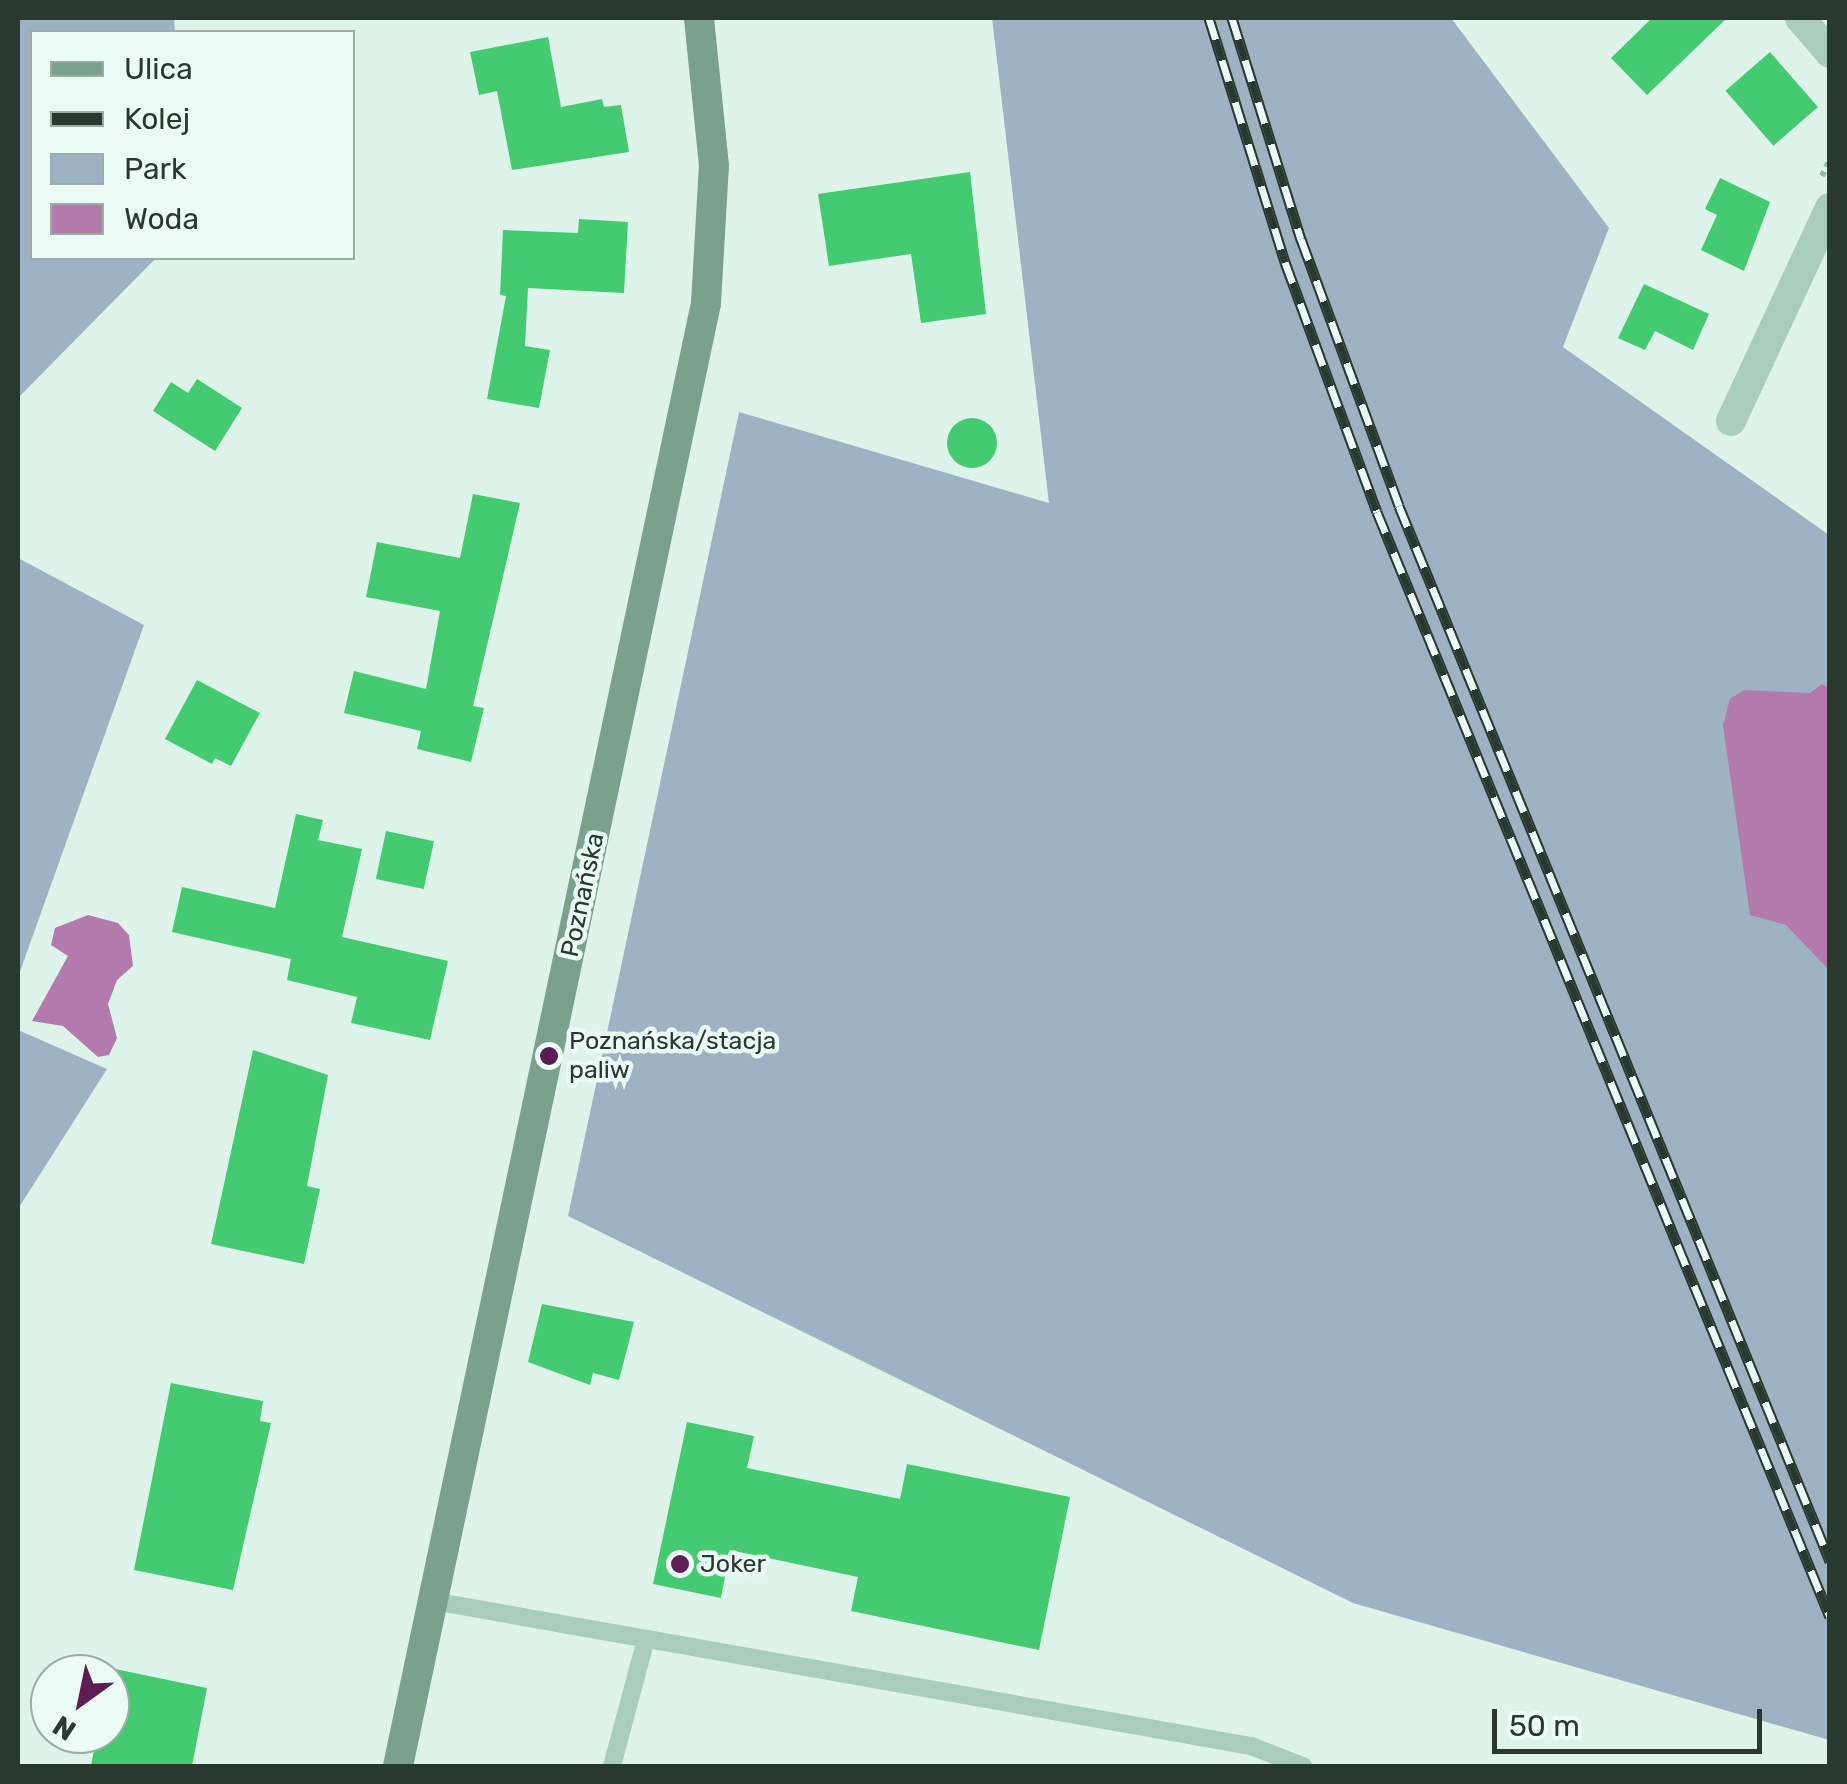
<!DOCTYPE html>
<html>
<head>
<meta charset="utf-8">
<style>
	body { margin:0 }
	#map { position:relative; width:1847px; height:1784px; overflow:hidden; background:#def4eb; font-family:Rubik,sans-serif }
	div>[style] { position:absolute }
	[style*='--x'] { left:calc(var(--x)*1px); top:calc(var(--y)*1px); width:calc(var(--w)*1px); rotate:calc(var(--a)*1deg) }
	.green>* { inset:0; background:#9db3c4 }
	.water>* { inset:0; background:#b27bab }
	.building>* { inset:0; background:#44cb72; transform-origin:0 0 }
	.round { border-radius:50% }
	.path>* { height:6px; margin-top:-3px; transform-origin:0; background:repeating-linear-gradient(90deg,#93b9a7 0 5px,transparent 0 10px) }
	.lane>* { height:18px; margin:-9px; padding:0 9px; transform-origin:9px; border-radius:9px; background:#a9cdbd }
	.street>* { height:30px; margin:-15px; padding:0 15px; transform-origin:15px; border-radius:15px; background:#a9cdbd }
	.secondary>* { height:30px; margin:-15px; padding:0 15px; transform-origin:15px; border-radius:15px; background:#7aa18c }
	.rail>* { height:11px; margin-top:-5.5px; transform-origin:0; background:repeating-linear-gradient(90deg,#ebfbf5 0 22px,#293930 0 44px); box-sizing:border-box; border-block:2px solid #293930 }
	.dots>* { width:28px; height:28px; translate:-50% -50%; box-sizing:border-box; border:5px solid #ebfbf5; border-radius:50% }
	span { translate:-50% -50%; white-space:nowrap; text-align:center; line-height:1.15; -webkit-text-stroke:9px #ebfbf5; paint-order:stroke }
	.street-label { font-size:25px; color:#293930 }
	.poi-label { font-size:25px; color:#293930 }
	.left { translate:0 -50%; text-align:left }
	.frame { position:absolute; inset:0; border:20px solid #293930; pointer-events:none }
	.legend { position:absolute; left:30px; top:30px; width:325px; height:230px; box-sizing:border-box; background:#ebfbf5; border:2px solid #9dada6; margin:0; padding:12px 18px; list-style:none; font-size:30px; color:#293930 }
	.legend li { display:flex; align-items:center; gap:20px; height:50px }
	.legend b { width:50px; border:2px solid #9dada6 }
	.north { position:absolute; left:30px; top:1654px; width:100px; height:100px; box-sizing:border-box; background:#ebfbf5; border:2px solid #9dada6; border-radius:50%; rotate:213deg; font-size:28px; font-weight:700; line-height:40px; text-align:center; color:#293930 }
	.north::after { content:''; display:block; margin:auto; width:35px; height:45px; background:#5d1c53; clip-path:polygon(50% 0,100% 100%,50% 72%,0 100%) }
	.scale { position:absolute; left:1492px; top:1709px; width:270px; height:45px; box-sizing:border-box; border:5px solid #293930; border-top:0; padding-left:12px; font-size:30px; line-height:35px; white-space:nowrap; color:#293930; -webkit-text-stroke:8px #ebfbf5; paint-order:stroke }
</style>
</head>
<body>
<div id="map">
	<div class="green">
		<div style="clip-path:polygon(18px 18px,174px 18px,175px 32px,32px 32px,32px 258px,156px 258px,18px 398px)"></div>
		<div style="clip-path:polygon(992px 18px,1451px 18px,1609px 228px,1563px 347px,1829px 535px,1829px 1740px,1353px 1603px,568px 1216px,739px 412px,1049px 503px)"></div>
		<div style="clip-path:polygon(18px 558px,144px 625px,18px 977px)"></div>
		<div style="clip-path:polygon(18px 1030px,107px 1069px,18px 1209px)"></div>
	</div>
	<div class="water">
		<div style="clip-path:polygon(1822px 684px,1830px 689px,1829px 970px,1786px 925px,1750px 915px,1723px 725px,1730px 699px,1744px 690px,1810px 693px)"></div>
		<div style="clip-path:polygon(88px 915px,118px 923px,129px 935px,133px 966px,117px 980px,108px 1004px,117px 1038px,109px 1055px,98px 1057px,63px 1026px,32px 1021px,68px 956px,51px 945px,55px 928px)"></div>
	</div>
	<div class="building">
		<div style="clip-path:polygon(1652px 18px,1727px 18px,1647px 95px,1611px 58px)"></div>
		<div style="clip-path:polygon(548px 37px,561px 107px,602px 99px,604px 107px,621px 105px,629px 152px,512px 170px,497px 91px,479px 95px,470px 52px)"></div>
		<div style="left:1770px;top:52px;width:73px;height:59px;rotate:49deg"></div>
		<div style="clip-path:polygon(970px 172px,986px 314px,921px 323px,911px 254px,829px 266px,818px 194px)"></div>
		<div style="clip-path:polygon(1720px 178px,1770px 202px,1744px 271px,1701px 250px,1717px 215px,1705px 209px)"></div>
		<div style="clip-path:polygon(579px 219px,628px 222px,624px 293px,528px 288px,525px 346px,550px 350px,539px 408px,487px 399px,506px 296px,500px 295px,503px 230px,578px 233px)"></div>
		<div style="clip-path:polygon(1644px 284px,1709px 314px,1693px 350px,1655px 331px,1645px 350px,1618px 338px)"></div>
		<div style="clip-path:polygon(197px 379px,242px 408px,215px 451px,153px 411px,171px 382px,188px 393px)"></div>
		<div class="round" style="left:947px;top:418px;width:50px;height:50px"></div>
		<div style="clip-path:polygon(473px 494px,520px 503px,473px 706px,484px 708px,471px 762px,417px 749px,421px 731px,344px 713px,354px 671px,426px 689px,440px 611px,366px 597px,377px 542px,460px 558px)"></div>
		<div style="clip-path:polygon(197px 680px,260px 713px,231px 766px,215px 758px,212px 764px,165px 739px)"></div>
		<div style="clip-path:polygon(296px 814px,323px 820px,318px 840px,362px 849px,342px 937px,448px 961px,430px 1040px,351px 1023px,357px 997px,287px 980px,291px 959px,172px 932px,182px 887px,275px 908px)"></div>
		<div style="left:386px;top:831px;width:49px;height:49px;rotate:12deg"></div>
		<div style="clip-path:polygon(253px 1050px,328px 1075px,307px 1186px,320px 1189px,304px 1264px,211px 1244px)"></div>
		<div style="clip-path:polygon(542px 1304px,634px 1322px,619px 1380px,593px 1373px,590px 1385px,528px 1362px)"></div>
		<div style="clip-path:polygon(171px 1383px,263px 1401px,260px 1421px,271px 1423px,233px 1590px,134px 1570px)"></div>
		<div style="clip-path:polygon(687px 1422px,754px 1436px,747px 1468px,900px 1499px,907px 1464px,1070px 1497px,1039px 1650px,851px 1611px,858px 1577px,730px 1550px,721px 1598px,653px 1584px)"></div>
		<div style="clip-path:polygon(110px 1668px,207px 1688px,192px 1766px,91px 1766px,97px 1734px,110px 1734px)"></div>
	</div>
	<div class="path">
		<div style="--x:1822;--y:176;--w:19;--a:-65"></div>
	</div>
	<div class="lane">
		<div style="--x:433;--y:1601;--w:831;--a:10.05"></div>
		<div style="--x:1251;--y:1746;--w:56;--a:21"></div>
		<div style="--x:612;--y:1766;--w:131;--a:-75"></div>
	</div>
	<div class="street">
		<div style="--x:1800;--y:18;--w:46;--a:49.4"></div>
		<div style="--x:1731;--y:421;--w:235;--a:-65.1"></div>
	</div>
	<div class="secondary">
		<div style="--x:398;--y:1766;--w:1495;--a:-78.11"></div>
		<div style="--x:706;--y:303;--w:137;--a:-86.7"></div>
		<div style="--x:714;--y:166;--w:149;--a:-95.8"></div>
	</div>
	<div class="rail">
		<div style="--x:1209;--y:18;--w:256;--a:72.7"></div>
		<div style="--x:1285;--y:262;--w:266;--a:69.8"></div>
		<div style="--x:1377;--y:512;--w:1194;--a:67.71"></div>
		<div style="--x:1232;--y:18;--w:232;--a:72.7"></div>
		<div style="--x:1301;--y:239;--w:284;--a:69.8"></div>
		<div style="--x:1399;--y:506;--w:1140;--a:67.78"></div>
	</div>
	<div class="dots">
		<div style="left:549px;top:1056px;background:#5d1c53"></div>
		<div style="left:680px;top:1564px;background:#5d1c53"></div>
	</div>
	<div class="street-label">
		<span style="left:583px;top:895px;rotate:-78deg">Poznańska</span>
	</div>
	<div class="poi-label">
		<span class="left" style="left:569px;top:1056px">Poznańska/stacja<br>paliw</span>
		<span class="left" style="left:700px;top:1564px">Joker</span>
	</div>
	<div class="frame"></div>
	<ul class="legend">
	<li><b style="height:12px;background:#7aa18c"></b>Ulica</li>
	<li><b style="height:12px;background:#293930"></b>Kolej</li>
	<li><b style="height:28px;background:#9db3c4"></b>Park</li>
	<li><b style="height:28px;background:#b27bab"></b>Woda</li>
	</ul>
	<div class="north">N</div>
	<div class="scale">50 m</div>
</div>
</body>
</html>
